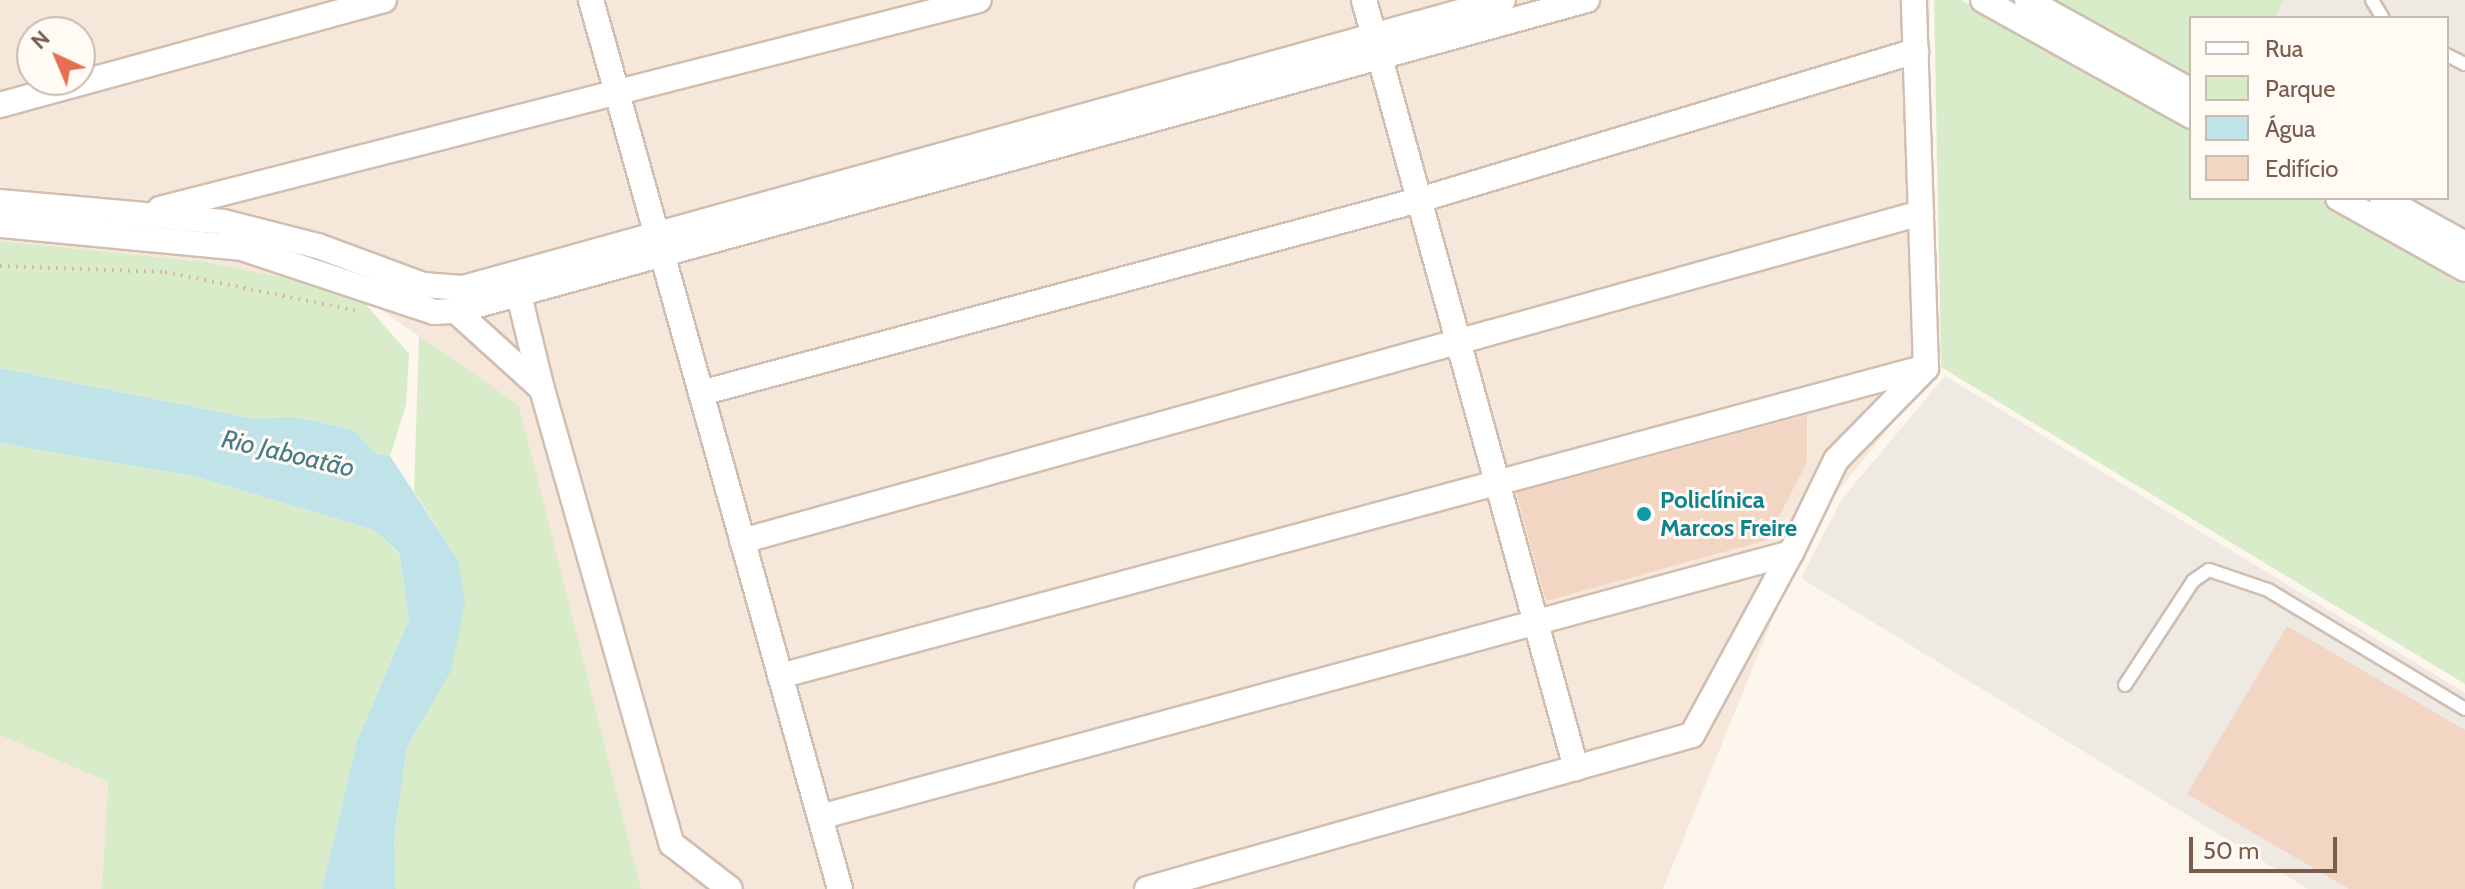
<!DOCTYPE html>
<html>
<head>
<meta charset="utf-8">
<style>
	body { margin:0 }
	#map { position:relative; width:2465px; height:889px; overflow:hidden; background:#fdf6ec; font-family:Cabin,sans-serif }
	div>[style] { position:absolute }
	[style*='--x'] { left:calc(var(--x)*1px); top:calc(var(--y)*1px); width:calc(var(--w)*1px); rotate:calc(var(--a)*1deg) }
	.residential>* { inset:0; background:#f5e8da }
	.industrial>* { inset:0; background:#efe9e4 }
	.green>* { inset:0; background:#d8ecc9 }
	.water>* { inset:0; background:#bfe3e8 }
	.building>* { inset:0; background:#f3d5c3 }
	.path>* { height:4px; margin-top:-2px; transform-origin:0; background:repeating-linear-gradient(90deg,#d9b8a5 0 2px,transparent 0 8px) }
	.roads { filter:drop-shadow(2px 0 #d1beb0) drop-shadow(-2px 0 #d1beb0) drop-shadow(0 2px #d1beb0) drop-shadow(0 -2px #d1beb0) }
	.service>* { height:12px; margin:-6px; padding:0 6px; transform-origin:6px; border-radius:6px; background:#fff }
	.minor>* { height:24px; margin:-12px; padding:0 12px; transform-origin:12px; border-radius:12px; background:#fff }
	.dots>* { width:22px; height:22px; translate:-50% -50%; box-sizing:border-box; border:4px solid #fffaf3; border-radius:50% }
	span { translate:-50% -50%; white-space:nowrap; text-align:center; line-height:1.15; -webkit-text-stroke:6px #fffaf3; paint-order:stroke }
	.culture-label { font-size:24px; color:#0d838f; font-weight:700 }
	.left { translate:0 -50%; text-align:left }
	.water-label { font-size:26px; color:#437c86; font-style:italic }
	.legend { position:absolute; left:2189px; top:16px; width:260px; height:184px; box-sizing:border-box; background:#fffaf3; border:2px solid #cabbb1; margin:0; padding:10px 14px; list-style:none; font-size:24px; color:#7a5c4d }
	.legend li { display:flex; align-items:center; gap:16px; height:40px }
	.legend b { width:40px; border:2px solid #cabbb1 }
	.north { position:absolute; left:16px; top:16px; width:80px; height:80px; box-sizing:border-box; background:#fffaf3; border:2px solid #cabbb1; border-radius:50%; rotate:316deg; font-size:22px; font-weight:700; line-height:32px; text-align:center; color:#7a5c4d }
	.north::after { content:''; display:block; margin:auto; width:28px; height:36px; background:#e76f51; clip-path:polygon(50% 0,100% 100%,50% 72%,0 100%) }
	.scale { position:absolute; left:2189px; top:837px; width:148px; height:36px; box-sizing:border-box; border:4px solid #7a5c4d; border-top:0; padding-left:10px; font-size:24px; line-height:28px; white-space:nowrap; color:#7a5c4d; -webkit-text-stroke:6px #fffaf3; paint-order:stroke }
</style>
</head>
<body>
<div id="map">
	<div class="residential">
		<div style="clip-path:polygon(evenodd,0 0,1930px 0,1926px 157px,1935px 370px,1835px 495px,1784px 591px,1663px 889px,641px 889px,519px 405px,355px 292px,207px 262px,0 241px,0 0,32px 32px,80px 32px,80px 80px,32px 80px,32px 32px)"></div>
		<div style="clip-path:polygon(0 735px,108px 782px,102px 889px,0 889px)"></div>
	</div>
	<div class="industrial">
		<div style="clip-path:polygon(2284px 0,2465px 0,2465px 230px,2408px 198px,2447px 198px,2447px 18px,2275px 18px)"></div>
		<div style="clip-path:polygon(1945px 376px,2465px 693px,2465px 889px,2308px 889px,1801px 578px,1842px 499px)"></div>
	</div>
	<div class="green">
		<div style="clip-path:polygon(1934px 0,1961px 0,2191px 127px,2191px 198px,2318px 198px,2465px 279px,2465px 684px,1941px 367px)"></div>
		<div style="clip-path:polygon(2051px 0,2284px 0,2275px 18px,2191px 18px,2191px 77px)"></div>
		<div style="clip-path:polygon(0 241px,207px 262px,355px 292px,409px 354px,406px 405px,390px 456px,375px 453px,353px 430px,297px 417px,250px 418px,0 368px)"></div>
		<div style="clip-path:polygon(419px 336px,519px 405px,641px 889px,396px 889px,394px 838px,407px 747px,427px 713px,458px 560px,414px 491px)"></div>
		<div style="clip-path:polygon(0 443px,197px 477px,374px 530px,399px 554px,409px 619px,357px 741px,322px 889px,102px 889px,108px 782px,0 735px)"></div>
	</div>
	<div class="water">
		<div style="clip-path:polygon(0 368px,250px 418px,296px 417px,353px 430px,375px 453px,390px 456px,458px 560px,465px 604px,451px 671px,407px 747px,394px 838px,396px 889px,322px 889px,357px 741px,409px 619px,399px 553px,374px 530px,197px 477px,0 443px)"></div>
	</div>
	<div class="building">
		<div style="clip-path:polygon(1807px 415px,1807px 462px,1767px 540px,1546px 601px,1516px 493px)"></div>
		<div style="clip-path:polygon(2287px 626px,2465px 730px,2465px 889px,2349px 889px,2187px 794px)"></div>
	</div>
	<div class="path">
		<div style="--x:0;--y:266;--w:165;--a:2.1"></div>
		<div style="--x:165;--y:272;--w:198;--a:11.4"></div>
	</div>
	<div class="roads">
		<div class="service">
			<div style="--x:2372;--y:0;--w:21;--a:59"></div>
			<div style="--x:2447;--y:55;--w:20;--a:27"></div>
			<div style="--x:2125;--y:685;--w:124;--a:-56.8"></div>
			<div style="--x:2193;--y:581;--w:19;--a:-35"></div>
			<div style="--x:2209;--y:570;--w:62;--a:18.7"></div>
			<div style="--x:2268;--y:590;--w:230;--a:31.1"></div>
		</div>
		<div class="minor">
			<div style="--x:591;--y:0;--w:923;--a:74.35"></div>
			<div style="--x:1364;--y:0;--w:797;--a:74.57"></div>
			<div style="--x:1983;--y:0;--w:238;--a:29.1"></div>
			<div style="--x:2027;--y:0;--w:188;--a:29"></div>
			<div style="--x:0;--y:105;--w:398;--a:-15.3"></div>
			<div style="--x:2338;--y:198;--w:145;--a:29.2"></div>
			<div style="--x:2382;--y:198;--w:95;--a:29"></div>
			<div style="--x:0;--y:202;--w:224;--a:5.1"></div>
			<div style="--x:223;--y:222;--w:98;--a:14.2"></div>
			<div style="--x:318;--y:246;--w:112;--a:20.4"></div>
			<div style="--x:423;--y:285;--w:40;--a:4.3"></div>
			<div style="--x:463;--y:288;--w:1079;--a:-15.48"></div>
			<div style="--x:160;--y:209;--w:845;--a:-14.32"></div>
			<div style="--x:0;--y:225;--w:243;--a:5.4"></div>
			<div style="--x:242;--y:248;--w:202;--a:18.4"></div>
			<div style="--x:434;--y:312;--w:22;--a:-3"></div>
			<div style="--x:456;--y:311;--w:1173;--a:-15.38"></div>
			<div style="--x:519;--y:295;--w:97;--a:76.3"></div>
			<div style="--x:456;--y:311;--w:116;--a:42.2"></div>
			<div style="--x:542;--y:389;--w:473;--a:74.1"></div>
			<div style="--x:672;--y:844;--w:73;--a:37.8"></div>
			<div style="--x:701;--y:393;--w:743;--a:-15.05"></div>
			<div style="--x:1419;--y:200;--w:519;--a:-16.69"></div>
			<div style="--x:742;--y:541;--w:1224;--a:-15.55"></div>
			<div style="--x:780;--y:676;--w:1184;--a:-15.08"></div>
			<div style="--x:820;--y:817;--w:1006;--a:-15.21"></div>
			<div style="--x:1791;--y:553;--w:103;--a:-64.2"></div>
			<div style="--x:1836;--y:460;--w:129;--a:-45.6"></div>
			<div style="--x:1926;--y:368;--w:368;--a:-91.9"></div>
			<div style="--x:1147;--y:889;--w:566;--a:-15.78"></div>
			<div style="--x:1692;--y:735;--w:207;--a:-61.5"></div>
		</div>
	</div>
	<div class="dots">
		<div style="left:1644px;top:514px;background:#0f9aa8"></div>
	</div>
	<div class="culture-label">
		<span class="left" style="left:1660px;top:514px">Policlínica<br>Marcos Freire</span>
	</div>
	<div class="water-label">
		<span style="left:288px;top:454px;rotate:13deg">Rio Jaboatão</span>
	</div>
	<ul class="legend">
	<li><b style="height:10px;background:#fff"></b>Rua</li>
	<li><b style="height:22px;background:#d8ecc9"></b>Parque</li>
	<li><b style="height:22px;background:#bfe3e8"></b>Água</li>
	<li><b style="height:22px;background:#f3d5c3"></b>Edifício</li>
	</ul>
	<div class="north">N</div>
	<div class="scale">50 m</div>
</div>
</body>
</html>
